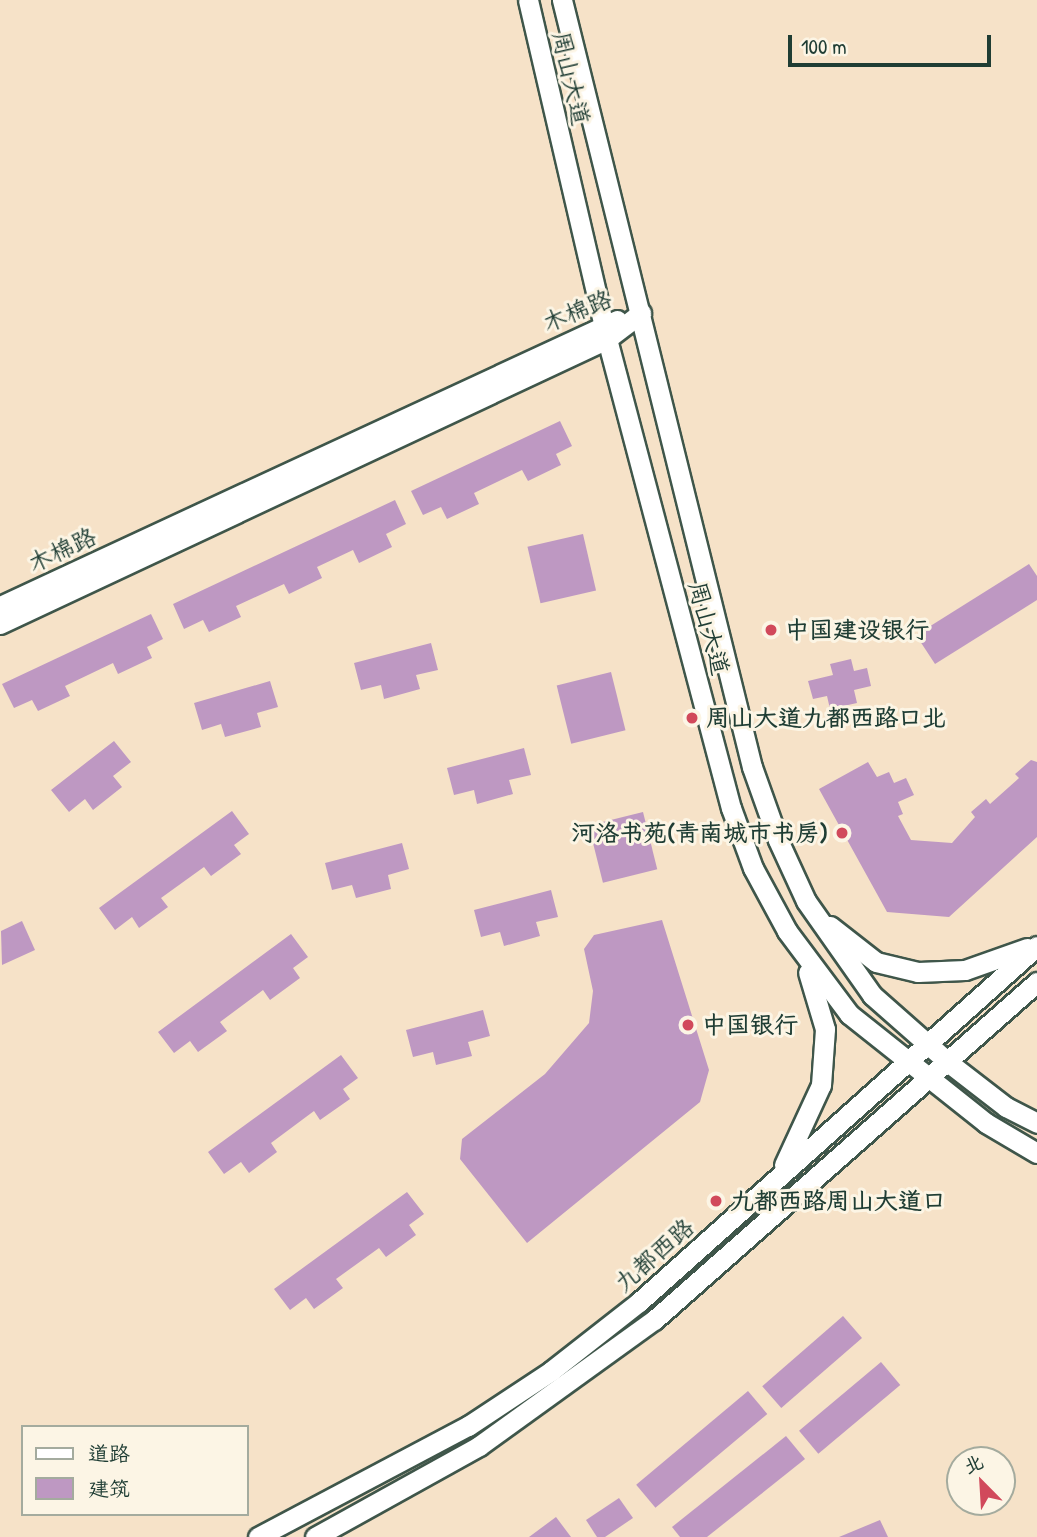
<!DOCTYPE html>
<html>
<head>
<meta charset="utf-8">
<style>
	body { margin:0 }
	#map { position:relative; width:1037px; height:1537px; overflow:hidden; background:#f6e2c8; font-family:"Patrick Hand","LXGW WenKai TC",sans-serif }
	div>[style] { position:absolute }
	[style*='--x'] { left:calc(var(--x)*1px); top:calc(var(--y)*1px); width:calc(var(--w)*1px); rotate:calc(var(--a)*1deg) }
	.building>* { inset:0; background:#be98c2; transform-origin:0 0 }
	.roads { filter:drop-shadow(2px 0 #3f564a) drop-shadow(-2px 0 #3f564a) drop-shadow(0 2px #3f564a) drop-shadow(0 -2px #3f564a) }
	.major>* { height:19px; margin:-9.5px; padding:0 9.5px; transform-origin:9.5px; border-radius:9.5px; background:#fff }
	.dots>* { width:19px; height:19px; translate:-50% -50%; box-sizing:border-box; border:4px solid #fcf5e5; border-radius:50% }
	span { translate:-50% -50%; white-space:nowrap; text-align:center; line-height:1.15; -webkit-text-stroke:6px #fcf5e5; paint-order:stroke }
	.street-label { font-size:24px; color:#1f3d34 }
	.poi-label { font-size:24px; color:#1f3d34; font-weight:700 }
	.left { translate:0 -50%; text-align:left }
	.right { translate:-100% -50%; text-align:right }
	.legend { position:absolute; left:21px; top:1425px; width:228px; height:91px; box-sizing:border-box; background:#fcf5e5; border:2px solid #a4ab9e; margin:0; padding:9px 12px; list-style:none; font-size:21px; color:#1f3d34 }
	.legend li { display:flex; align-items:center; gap:14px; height:35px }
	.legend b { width:35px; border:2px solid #a4ab9e }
	.north { position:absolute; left:946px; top:1446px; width:70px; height:70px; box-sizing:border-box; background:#fcf5e5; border:2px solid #a4ab9e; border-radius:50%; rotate:336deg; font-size:19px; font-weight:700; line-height:28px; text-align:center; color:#1f3d34 }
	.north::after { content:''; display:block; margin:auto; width:24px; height:32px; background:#d1495b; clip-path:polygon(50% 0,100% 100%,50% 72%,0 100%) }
	.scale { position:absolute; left:788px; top:35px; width:203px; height:32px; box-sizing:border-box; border:4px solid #1f3d34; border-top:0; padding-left:9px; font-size:21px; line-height:24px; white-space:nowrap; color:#1f3d34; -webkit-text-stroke:5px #fcf5e5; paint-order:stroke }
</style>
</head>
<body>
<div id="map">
	<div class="building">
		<div style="clip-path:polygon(560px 421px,572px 446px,556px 454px,561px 465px,528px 481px,522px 470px,474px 493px,479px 504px,447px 519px,441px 507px,423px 515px,411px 491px)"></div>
		<div style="clip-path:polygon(395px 500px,406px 524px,386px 534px,392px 547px,359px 563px,353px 550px,317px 567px,322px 578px,289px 594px,284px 584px,236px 606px,241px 617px,209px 632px,203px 620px,184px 629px,173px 604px)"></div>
		<div style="left:583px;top:534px;width:58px;height:57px;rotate:77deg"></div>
		<div style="clip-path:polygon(1029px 564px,1037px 576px,1037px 600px,935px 664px,916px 635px)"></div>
		<div style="clip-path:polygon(151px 614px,163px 639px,147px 647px,152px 658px,118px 674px,113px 663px,65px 686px,70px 696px,38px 711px,32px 700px,14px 708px,2px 684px)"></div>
		<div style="clip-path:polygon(431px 643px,438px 670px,416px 675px,420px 689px,384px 699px,381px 685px,361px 690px,354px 663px)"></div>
		<div style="clip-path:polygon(851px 659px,854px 671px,867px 668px,871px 686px,854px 690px,857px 703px,830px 709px,827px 696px,813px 699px,808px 681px,833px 675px,830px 664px)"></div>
		<div style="left:611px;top:672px;width:60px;height:56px;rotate:76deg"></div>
		<div style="clip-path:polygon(270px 681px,278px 707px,257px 713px,261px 727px,225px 737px,221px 724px,202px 730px,194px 703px)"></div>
		<div style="clip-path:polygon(114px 741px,131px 762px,113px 776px,122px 787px,93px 810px,85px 799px,69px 812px,51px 790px)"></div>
		<div style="clip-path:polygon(524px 748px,531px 775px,509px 780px,513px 794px,477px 804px,474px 790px,454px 795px,447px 768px)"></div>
		<div style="clip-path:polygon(1031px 760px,1037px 762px,1037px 837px,949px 917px,887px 912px,819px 789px,868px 762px,877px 777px,889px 772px,894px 783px,906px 778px,914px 795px,898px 802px,903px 814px,898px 816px,911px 840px,952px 843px,975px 817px,971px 812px,986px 799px,990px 804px,1019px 778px,1015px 774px)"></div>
		<div style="clip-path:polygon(232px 811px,249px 834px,234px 845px,241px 854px,211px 876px,204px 867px,161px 898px,168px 907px,139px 928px,132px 917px,115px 930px,99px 908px)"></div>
		<div style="left:643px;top:812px;width:59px;height:56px;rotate:76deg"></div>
		<div style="clip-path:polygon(402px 843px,409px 869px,388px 875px,391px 889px,356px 898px,352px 885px,332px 890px,325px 863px)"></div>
		<div style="clip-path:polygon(551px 890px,558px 917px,536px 922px,540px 936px,504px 946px,500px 932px,481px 937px,474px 910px)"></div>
		<div style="clip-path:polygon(662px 920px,709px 1070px,700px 1102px,527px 1243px,460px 1159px,462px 1139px,545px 1074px,589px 1023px,593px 991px,584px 949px,594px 935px)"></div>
		<div style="clip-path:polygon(22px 921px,35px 950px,2px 965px,1px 931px)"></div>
		<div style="clip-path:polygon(291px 934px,308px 957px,293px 968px,300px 978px,270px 1000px,263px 990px,220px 1022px,227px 1031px,198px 1052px,190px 1041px,174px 1053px,158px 1032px)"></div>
		<div style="clip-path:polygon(483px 1010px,490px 1036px,468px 1042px,472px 1056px,436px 1065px,433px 1052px,413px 1057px,406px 1030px)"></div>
		<div style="clip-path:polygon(341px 1055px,358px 1078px,343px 1089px,350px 1099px,320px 1120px,314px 1111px,271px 1143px,277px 1152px,249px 1173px,241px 1162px,224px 1174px,208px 1152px)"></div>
		<div style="clip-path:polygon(407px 1192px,424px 1214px,409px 1225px,416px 1235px,386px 1257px,379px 1248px,336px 1279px,343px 1288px,314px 1309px,306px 1298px,290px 1310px,274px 1289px)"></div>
		<div style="left:843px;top:1316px;width:29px;height:107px;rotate:49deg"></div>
		<div style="left:881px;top:1362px;width:30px;height:107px;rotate:50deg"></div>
		<div style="left:748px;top:1391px;width:30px;height:146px;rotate:50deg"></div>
		<div style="clip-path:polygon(786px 1436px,805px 1459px,707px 1537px,680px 1537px,672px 1527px)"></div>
		<div style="clip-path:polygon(619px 1498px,633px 1518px,605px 1537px,597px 1537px,586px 1520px)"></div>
		<div style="clip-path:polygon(556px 1517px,571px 1537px,529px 1537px)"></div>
		<div style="clip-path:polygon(880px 1520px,888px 1537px,839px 1537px)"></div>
	</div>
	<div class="roads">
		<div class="major">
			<div style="--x:528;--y:0;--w:348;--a:76.9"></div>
			<div style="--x:607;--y:339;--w:485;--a:75.2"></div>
			<div style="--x:731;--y:808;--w:64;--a:69.9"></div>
			<div style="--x:753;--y:868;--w:72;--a:61.6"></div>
			<div style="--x:787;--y:931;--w:104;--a:53.2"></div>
			<div style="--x:849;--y:1014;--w:175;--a:38.5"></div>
			<div style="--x:986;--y:1123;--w:59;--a:30.5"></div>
			<div style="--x:562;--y:0;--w:790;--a:76.09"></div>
			<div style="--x:752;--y:767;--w:77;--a:70.4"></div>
			<div style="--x:778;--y:840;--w:67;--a:65.3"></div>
			<div style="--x:806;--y:901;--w:115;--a:54.9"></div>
			<div style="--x:872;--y:995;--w:103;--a:41.4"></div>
			<div style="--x:949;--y:1063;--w:72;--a:37.7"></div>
			<div style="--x:1006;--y:1107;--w:35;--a:27"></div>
			<div style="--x:0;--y:606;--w:680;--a:-24.87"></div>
			<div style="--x:0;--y:624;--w:671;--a:-25.15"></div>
			<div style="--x:607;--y:339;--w:43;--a:-37.4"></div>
			<div style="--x:830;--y:926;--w:58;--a:38"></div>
			<div style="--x:876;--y:962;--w:43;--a:13.4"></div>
			<div style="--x:918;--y:972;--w:47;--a:-2.4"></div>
			<div style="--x:965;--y:970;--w:66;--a:-19.5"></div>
			<div style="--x:784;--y:1165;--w:88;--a:-65.2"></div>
			<div style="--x:821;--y:1085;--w:56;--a:-85.9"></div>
			<div style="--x:825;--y:1029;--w:59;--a:-106.6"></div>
			<div style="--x:258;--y:1537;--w:238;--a:-27.9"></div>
			<div style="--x:468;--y:1426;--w:100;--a:-33.5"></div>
			<div style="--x:551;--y:1371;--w:112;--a:-38.1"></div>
			<div style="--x:639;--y:1302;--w:534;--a:-41.81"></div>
			<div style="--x:315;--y:1537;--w:188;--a:-29"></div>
			<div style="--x:479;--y:1446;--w:216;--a:-35.8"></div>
			<div style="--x:654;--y:1320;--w:511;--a:-41.43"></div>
		</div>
	</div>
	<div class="dots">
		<div style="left:771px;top:630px;background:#d1495b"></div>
		<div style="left:692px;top:718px;background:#d1495b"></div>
		<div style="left:842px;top:833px;background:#d1495b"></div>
		<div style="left:688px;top:1025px;background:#d1495b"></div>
		<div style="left:716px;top:1201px;background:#d1495b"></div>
	</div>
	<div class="street-label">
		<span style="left:571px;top:78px;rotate:77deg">周山大道</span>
		<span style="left:577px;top:311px;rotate:-22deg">木棉路</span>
		<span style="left:62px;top:550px;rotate:-25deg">木棉路</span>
		<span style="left:709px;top:628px;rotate:75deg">周山大道</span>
		<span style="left:654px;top:1255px;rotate:-41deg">九都西路</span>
	</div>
	<div class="poi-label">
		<span class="left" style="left:785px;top:630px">中国建设银行</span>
		<span class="left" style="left:706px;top:718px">周山大道九都西路口北</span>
		<span class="right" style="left:828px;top:833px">河洛书苑(青南城市书房)</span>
		<span class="left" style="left:702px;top:1025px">中国银行</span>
		<span class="left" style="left:730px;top:1201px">九都西路周山大道口</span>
	</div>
	<ul class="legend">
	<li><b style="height:9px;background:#fff"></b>道路</li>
	<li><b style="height:19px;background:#be98c2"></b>建筑</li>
	</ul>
	<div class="north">北</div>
	<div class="scale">100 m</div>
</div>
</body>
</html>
